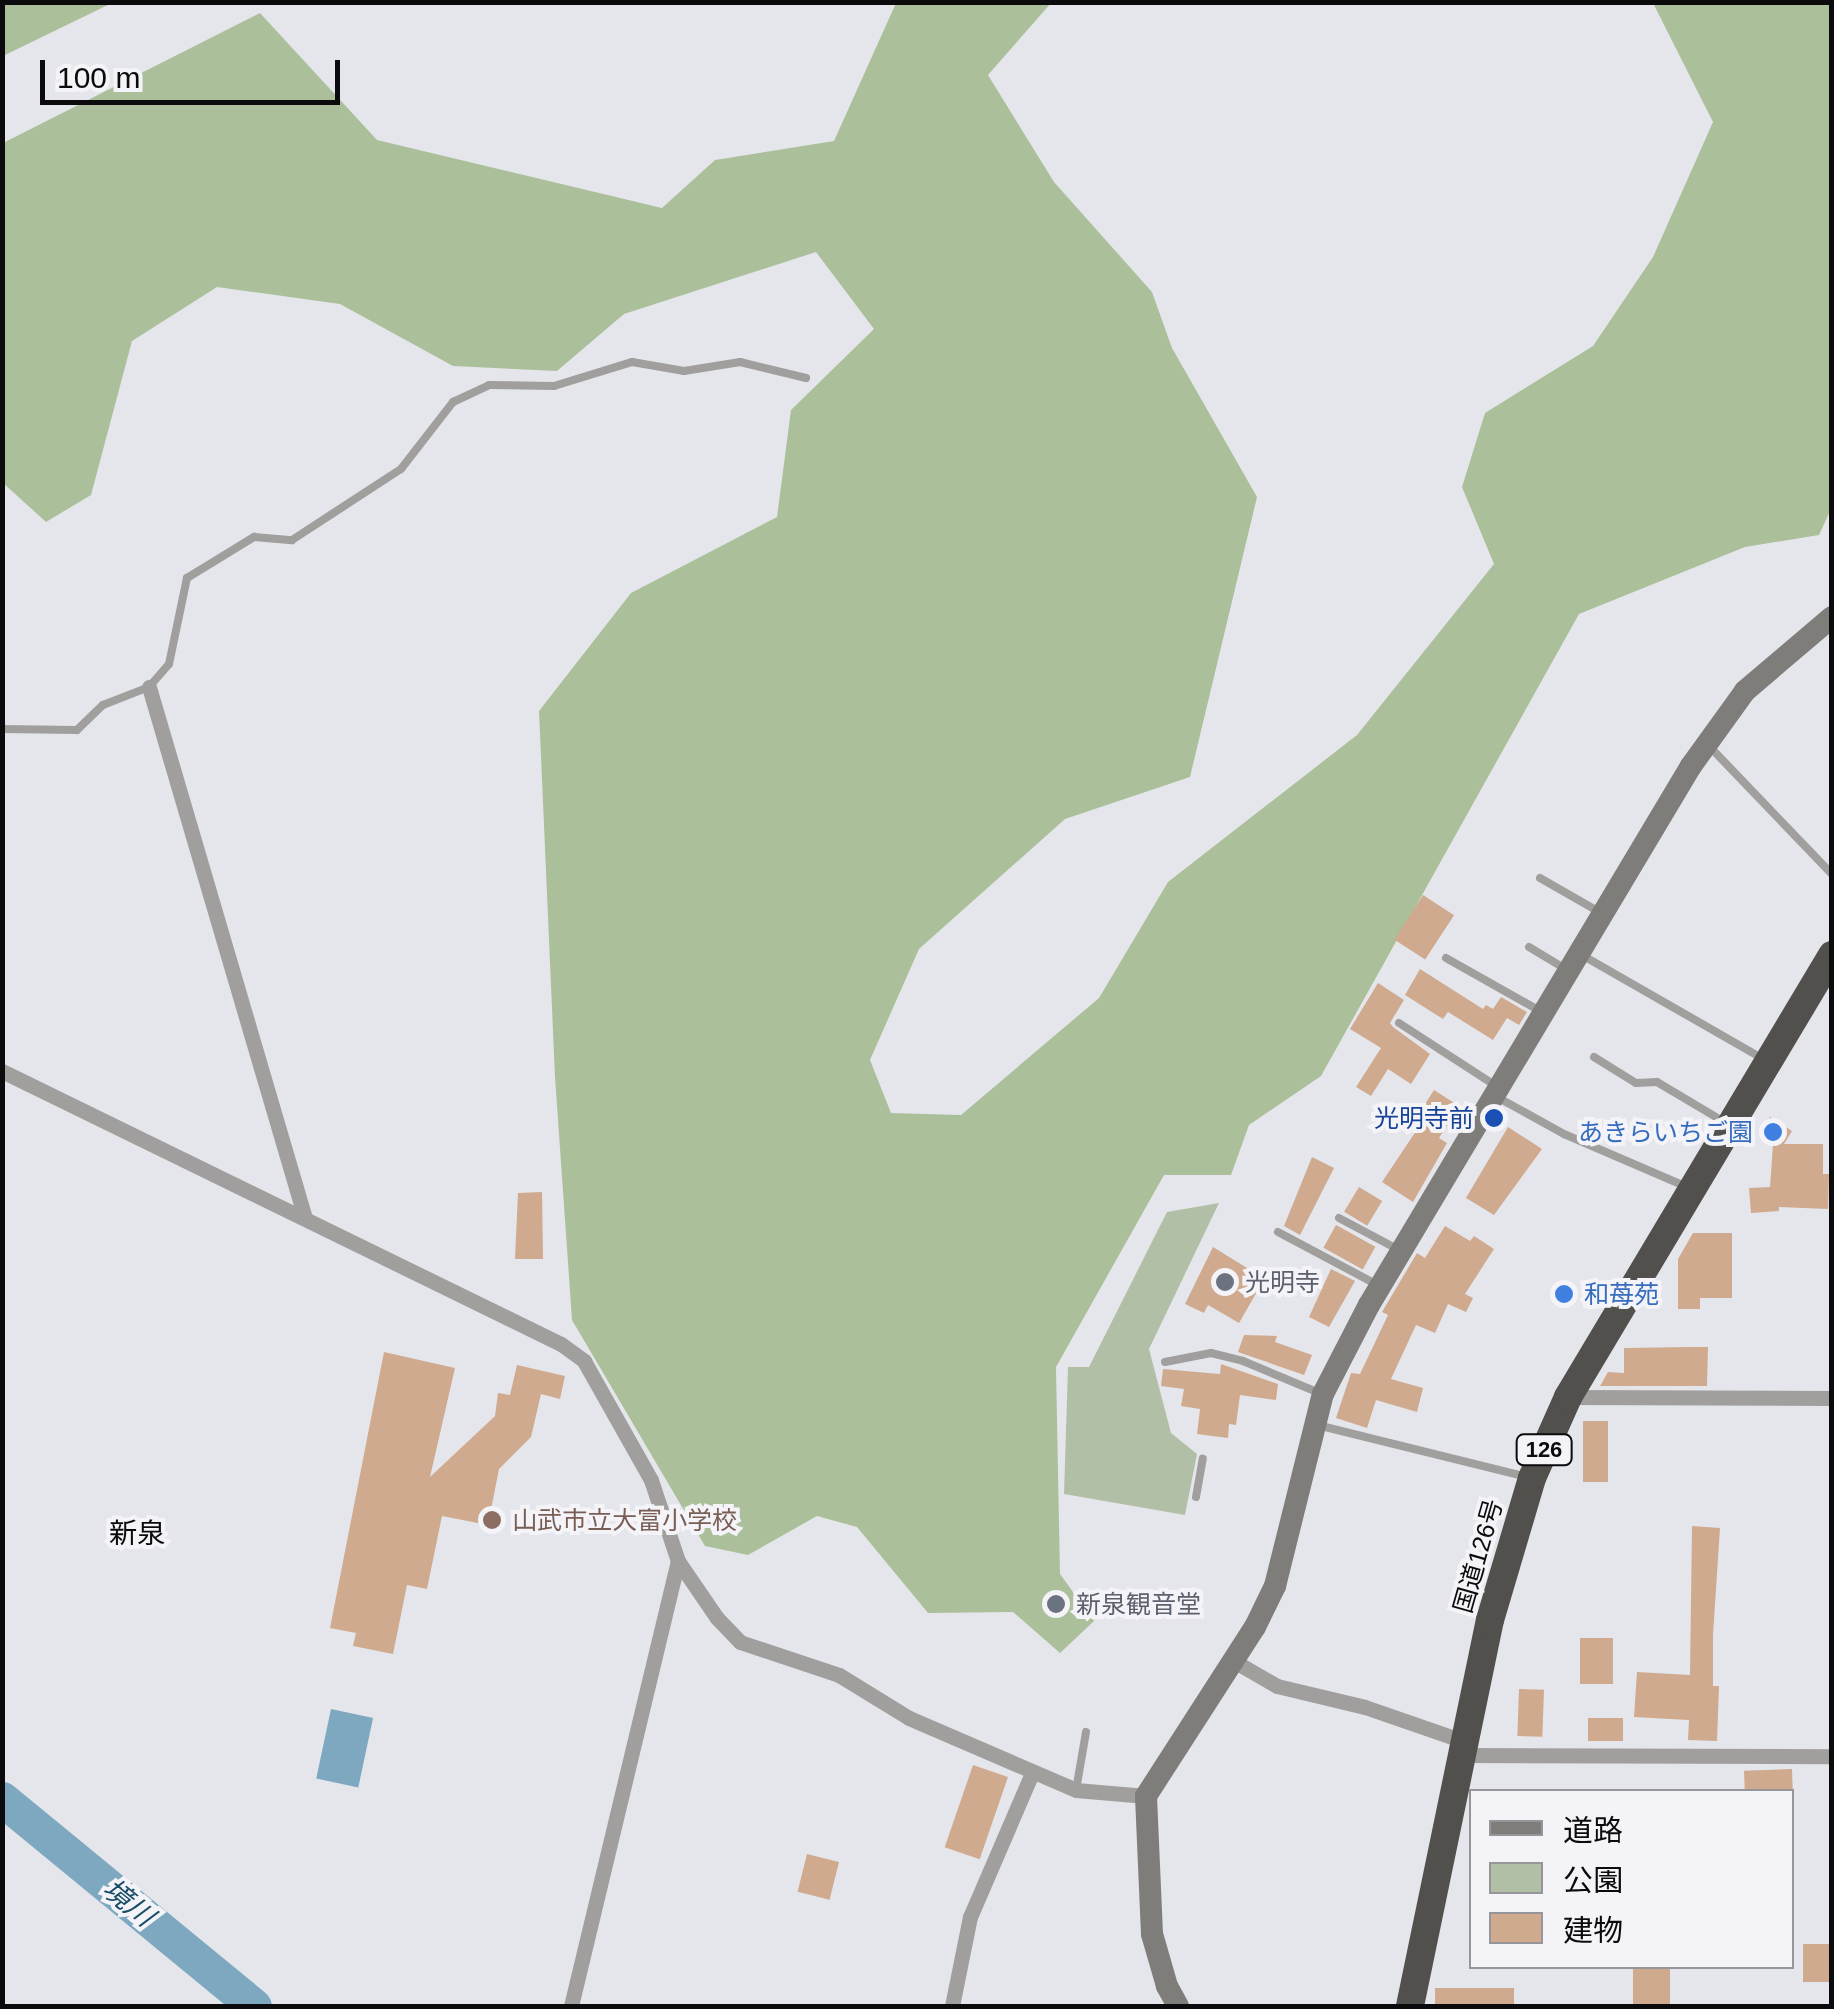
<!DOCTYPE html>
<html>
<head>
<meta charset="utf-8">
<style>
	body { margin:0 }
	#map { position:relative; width:1834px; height:2009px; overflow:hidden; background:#e5e6eb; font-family:Helvetica,"Noto Sans JP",sans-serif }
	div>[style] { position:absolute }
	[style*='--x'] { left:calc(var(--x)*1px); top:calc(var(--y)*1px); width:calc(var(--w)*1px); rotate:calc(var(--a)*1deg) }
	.green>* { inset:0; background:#b2bfa7 }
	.forest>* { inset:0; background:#abc09a }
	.water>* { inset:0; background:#7da8c0; transform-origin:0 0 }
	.river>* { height:35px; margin:-17.5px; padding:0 17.5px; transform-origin:17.5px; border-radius:17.5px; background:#7da8c0 }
	.building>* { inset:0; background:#cfaa8e; transform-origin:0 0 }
	.lane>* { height:8px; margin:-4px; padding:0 4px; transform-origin:4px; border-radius:4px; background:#a09f9d }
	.street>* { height:15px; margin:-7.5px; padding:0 7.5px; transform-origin:7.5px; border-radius:7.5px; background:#a09f9d }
	.secondary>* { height:22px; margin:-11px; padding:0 11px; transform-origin:11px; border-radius:11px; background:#7e7d7a }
	.highway>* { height:28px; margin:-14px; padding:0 14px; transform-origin:14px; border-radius:14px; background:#52504c }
	.dots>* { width:28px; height:28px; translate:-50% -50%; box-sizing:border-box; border:5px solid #f3f3f8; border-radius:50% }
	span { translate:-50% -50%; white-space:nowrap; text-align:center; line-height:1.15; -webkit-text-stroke:8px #f3f3f8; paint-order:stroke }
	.shield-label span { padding:2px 8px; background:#f3f3f8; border:2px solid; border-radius:8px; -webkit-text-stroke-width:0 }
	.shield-label { font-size:22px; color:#0b0b0d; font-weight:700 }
	.transit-label { font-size:25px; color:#164399 }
	.right { translate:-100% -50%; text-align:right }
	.shop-label { font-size:25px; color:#366cbe }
	.left { translate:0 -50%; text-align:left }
	.worship-label { font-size:25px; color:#5b616d }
	.education-label { font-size:25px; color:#785e54 }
	.street-label { font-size:25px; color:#0b0b0d }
	.neighbourhood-label { font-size:28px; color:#0b0b0d }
	.water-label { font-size:28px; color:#174d67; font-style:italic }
	.frame { position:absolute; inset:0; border:5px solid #0b0b0d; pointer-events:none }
	.legend { position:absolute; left:1469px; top:1789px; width:325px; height:180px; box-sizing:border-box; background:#f3f3f8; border:2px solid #96969a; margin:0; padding:12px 18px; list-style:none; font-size:30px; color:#0b0b0d }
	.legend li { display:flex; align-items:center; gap:20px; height:50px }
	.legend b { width:50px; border:2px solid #96969a }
	.scale { position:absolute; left:40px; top:60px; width:300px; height:45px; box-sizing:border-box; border:5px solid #0b0b0d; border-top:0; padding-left:12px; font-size:30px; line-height:35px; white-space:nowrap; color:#0b0b0d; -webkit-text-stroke:8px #f3f3f8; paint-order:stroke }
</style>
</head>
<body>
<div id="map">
	<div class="green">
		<div style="clip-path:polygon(1219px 1203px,1149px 1349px,1171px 1433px,1197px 1454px,1185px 1515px,1064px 1494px,1068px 1367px,1089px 1367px,1167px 1212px)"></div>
	</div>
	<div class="forest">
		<div style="clip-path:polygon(3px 2px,112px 2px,112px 3px,3px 56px)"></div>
		<div style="clip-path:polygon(896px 3px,1051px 3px,988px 75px,1054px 182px,1152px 292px,1172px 348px,1257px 497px,1190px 777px,1065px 819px,919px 949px,870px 1060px,891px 1113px,961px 1115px,1099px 998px,1168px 882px,1357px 735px,1494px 564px,1462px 487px,1485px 413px,1593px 346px,1653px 257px,1713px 122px,1653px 3px,1831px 3px,1831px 509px,1819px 535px,1745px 547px,1579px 614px,1321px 1076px,1249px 1125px,1231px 1175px,1164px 1175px,1056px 1367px,1060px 1574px,1094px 1621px,1060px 1653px,1013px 1612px,928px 1613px,857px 1527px,817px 1516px,748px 1555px,705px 1546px,572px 1320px,555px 1077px,539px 711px,631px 593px,777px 517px,791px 410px,874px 329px,816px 252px,624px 314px,557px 371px,453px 366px,340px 304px,217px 287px,132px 341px,91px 495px,46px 522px,3px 483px,3px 143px,260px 13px,377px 140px,662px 208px,715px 160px,834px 141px)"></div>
	</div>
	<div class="water">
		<div style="left:331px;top:1709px;width:43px;height:71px;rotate:12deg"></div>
	</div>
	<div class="river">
		<div style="--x:2;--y:1799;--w:326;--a:39.4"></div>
	</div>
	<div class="building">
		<div style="left:1423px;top:895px;width:37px;height:53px;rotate:33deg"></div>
		<div style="clip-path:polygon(1420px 969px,1483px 1009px,1486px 1005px,1493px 1009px,1501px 997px,1527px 1012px,1519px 1025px,1507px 1018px,1493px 1040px,1448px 1012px,1443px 1019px,1405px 995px)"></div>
		<div style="clip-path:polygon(1378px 983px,1404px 1000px,1390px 1023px,1393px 1027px,1430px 1054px,1411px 1084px,1388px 1069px,1371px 1096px,1356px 1087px,1381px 1048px,1350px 1029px)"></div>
		<div style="clip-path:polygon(1434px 1090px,1459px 1106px,1439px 1138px,1447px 1143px,1413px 1202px,1382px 1182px,1426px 1116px,1420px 1112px)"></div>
		<div style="clip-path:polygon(1770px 1117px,1792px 1131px,1784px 1144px,1823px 1144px,1823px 1174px,1829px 1174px,1828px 1209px,1779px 1207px,1779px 1211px,1751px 1213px,1749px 1188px,1770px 1187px,1773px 1144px,1780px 1144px,1761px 1132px)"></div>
		<div style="clip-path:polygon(1508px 1127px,1542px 1149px,1494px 1215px,1466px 1198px)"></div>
		<div style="clip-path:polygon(1312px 1157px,1334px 1168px,1300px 1235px,1284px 1226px)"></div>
		<div style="left:1359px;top:1187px;width:27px;height:29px;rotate:31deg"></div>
		<div style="clip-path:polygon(542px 1192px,543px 1259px,515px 1259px,518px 1193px)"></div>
		<div style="left:1336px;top:1225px;width:45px;height:26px;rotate:29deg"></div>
		<div style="clip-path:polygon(1445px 1226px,1470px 1241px,1474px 1236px,1494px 1249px,1465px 1294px,1473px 1298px,1466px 1312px,1448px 1304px,1435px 1333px,1416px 1325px,1391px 1379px,1423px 1388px,1417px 1412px,1376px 1400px,1367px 1428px,1336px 1418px,1351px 1373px,1360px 1374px,1388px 1315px,1382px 1312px,1417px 1253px,1425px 1258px)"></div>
		<div style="clip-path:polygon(1693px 1233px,1732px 1233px,1732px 1298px,1700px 1298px,1700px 1309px,1678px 1309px,1678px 1259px)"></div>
		<div style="clip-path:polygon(1213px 1247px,1260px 1276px,1253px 1287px,1258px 1290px,1239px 1323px,1208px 1305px,1204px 1313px,1185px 1304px)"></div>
		<div style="clip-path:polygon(1331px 1269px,1355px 1281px,1329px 1327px,1309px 1317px)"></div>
		<div style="clip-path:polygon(1244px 1335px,1277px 1336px,1275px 1342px,1312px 1355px,1304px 1375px,1238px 1352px)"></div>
		<div style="clip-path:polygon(1688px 1347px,1708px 1347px,1707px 1386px,1600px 1386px,1608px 1372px,1624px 1373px,1624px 1348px)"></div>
		<div style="clip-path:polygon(384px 1352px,455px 1368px,430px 1477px,495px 1416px,498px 1393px,510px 1395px,517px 1365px,565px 1376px,560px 1399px,541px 1394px,531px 1437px,499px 1469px,488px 1525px,442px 1516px,427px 1589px,407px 1585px,393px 1654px,353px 1646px,356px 1633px,330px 1628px)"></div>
		<div style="clip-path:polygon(1221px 1364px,1278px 1384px,1276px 1400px,1240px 1395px,1236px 1425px,1229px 1424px,1228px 1438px,1197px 1434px,1200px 1409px,1181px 1406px,1184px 1389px,1161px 1386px,1163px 1369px,1220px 1374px)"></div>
		<div style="left:1583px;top:1421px;width:25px;height:61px"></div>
		<div style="clip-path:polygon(1692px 1526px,1720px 1528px,1713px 1635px,1713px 1686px,1719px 1686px,1717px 1741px,1688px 1740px,1689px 1720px,1634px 1717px,1637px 1672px,1690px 1675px)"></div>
		<div style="left:1580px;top:1638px;width:33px;height:46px"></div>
		<div style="left:1519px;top:1689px;width:25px;height:47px;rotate:2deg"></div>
		<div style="left:1588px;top:1718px;width:35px;height:23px"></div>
		<div style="left:973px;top:1765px;width:37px;height:87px;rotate:19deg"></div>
		<div style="left:1792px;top:1769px;width:23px;height:48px;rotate:88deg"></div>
		<div style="left:807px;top:1854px;width:33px;height:39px;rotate:14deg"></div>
		<div style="left:1803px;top:1944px;width:26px;height:38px"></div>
		<div style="left:1633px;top:1966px;width:37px;height:40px"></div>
		<div style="left:1435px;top:1988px;width:79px;height:18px"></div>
	</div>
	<div class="lane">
		<div style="--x:2;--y:729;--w:75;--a:0.8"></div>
		<div style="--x:77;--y:730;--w:36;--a:-44"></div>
		<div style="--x:103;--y:705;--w:49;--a:-21.4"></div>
		<div style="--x:149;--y:687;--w:30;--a:-49"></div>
		<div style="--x:169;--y:664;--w:88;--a:-78.2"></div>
		<div style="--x:187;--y:578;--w:79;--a:-31.5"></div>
		<div style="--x:254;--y:537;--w:38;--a:5"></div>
		<div style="--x:292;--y:540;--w:130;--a:-33.1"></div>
		<div style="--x:401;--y:469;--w:85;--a:-52.2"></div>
		<div style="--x:453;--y:402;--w:40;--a:-25"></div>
		<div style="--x:489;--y:385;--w:65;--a:0.9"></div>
		<div style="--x:554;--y:386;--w:82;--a:-17.1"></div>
		<div style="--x:632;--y:362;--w:53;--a:9.8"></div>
		<div style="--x:684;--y:371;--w:57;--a:-9.1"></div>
		<div style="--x:740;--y:362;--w:68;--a:13.6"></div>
		<div style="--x:1710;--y:747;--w:176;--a:46.2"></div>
		<div style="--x:1540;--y:878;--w:70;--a:29.8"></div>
		<div style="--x:1529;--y:947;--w:41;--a:31"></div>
		<div style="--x:1580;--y:954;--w:211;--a:29.8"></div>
		<div style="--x:1446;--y:958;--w:110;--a:29.4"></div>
		<div style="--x:1399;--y:1023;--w:116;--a:33"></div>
		<div style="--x:1594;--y:1057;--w:49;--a:31.8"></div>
		<div style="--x:1636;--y:1083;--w:21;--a:-3"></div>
		<div style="--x:1657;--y:1082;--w:80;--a:30.7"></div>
		<div style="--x:1497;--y:1097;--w:77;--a:28.9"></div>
		<div style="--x:1564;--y:1134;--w:134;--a:23.3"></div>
		<div style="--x:1339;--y:1218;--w:66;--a:28.1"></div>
		<div style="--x:1278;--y:1232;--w:111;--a:28"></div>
		<div style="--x:1165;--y:1362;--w:47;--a:-11.1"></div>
		<div style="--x:1211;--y:1353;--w:33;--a:14"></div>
		<div style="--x:1243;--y:1361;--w:86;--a:22.7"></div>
		<div style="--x:1317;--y:1425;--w:216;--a:13.9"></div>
		<div style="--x:1196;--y:1497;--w:39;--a:-80"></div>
		<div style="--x:1076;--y:1790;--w:59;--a:-80.2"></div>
	</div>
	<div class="street">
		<div style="--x:149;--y:687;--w:553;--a:73.63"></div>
		<div style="--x:2;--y:1071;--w:622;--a:26.03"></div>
		<div style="--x:561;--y:1344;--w:29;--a:36"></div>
		<div style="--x:584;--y:1361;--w:137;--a:60.6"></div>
		<div style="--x:651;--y:1480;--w:85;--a:71.6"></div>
		<div style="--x:678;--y:1561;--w:69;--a:55.6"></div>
		<div style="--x:717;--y:1618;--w:33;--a:46"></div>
		<div style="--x:740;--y:1642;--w:104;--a:18.4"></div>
		<div style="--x:839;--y:1675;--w:82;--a:31.6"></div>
		<div style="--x:909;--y:1718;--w:182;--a:23.3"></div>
		<div style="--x:1076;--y:1790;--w:70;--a:4.9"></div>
		<div style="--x:1568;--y:1397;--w:264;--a:0.2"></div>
		<div style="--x:1232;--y:1660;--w:52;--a:30"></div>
		<div style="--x:1277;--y:1686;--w:90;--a:13.4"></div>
		<div style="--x:1365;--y:1707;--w:104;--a:19.1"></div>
		<div style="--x:1460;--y:1755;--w:372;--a:0.2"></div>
		<div style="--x:571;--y:2006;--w:458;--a:-76.5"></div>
		<div style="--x:952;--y:2006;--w:91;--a:-78.6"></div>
		<div style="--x:970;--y:1917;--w:157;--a:-66.7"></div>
	</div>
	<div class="secondary">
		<div style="--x:1178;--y:2006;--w:23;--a:-119"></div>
		<div style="--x:1167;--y:1986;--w:54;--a:-106.1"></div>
		<div style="--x:1152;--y:1934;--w:138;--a:-92.5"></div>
		<div style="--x:1146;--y:1796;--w:201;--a:-57.2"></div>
		<div style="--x:1255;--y:1627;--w:46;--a:-64"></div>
		<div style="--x:1275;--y:1586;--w:198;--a:-76"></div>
		<div style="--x:1323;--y:1394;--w:100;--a:-62.7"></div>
		<div style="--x:1369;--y:1305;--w:628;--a:-59.15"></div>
		<div style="--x:1691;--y:766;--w:92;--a:-54.2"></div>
		<div style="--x:1745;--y:691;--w:114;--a:-40.4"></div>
	</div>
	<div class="highway">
		<div style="--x:1410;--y:2006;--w:394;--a:-78.3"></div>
		<div style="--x:1490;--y:1620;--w:148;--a:-73.5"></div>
		<div style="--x:1532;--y:1478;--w:89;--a:-66"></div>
		<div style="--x:1568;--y:1397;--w:515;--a:-59.15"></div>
	</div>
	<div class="dots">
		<div style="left:1494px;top:1118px;background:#1a4fb4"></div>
		<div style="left:1773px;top:1132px;background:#3f7fe0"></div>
		<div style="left:1225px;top:1282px;background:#6b7280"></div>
		<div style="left:1564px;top:1294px;background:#3f7fe0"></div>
		<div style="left:492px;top:1520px;background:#8d6e63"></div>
		<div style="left:1056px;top:1604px;background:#6b7280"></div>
	</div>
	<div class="shield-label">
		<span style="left:1544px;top:1450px">126</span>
	</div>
	<div class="transit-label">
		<span class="right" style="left:1474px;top:1118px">光明寺前</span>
	</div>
	<div class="shop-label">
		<span class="right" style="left:1753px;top:1132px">あきらいちご園</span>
		<span class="left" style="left:1584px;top:1294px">和苺苑</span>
	</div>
	<div class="worship-label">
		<span class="left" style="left:1245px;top:1282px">光明寺</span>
		<span class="left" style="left:1076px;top:1604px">新泉観音堂</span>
	</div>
	<div class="education-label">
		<span class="left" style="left:512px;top:1520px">山武市立大富小学校</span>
	</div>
	<div class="street-label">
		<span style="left:1478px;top:1556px;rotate:-74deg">国道126号</span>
	</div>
	<div class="neighbourhood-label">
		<span style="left:137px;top:1534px">新泉</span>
	</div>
	<div class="water-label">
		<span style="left:128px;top:1903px;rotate:39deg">境川</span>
	</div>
	<div class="frame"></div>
	<ul class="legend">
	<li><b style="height:12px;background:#7e7d7a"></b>道路</li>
	<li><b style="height:28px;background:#b2bfa7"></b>公園</li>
	<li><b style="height:28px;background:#cfaa8e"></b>建物</li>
	</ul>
	<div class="scale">100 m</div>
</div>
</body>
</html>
